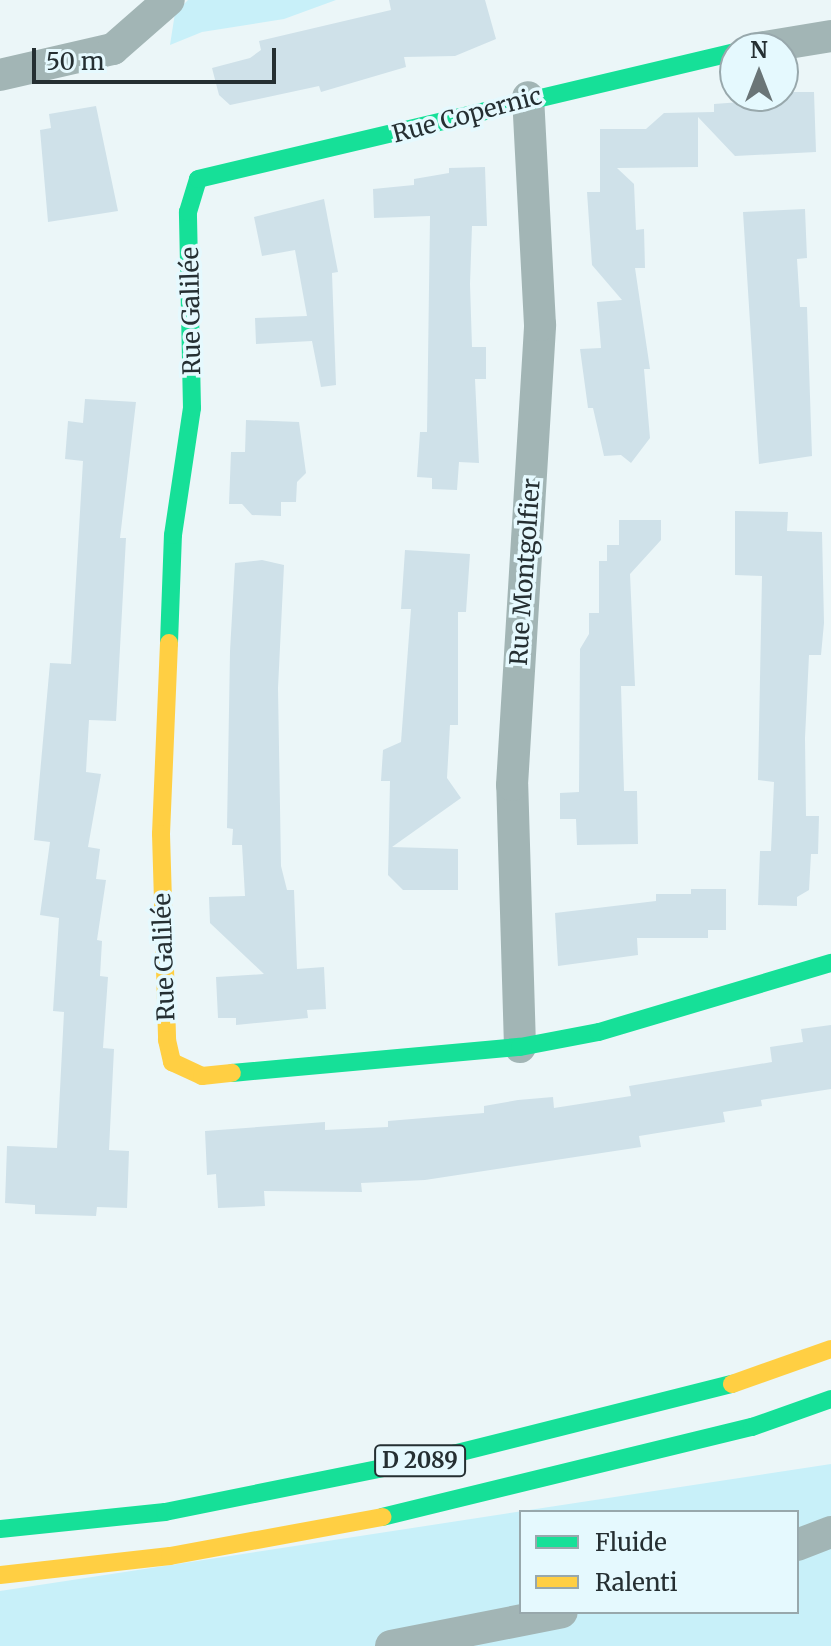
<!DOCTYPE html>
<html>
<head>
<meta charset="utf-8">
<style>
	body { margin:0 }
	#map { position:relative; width:831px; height:1646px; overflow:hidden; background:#ebf6f8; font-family:Merriweather,serif }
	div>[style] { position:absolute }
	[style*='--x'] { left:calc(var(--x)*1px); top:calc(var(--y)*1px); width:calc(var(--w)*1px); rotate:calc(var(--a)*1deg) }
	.green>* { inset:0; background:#c8f0f9 }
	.building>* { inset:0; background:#cfe1e9 }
	.street>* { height:32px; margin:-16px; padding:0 16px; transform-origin:16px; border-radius:16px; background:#a2b5b5 }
	.fast>* { height:18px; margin:-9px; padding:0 9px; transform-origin:9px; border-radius:9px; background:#16e098 }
	.slow>* { height:18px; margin:-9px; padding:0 9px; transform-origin:9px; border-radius:9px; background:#ffcf43 }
	span { translate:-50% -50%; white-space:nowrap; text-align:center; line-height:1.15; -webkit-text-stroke:7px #e5f9fe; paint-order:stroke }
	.shield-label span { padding:2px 6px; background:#e5f9fe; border:2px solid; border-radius:6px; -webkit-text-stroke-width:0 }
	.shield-label { font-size:22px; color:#252f32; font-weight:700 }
	.street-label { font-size:24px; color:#252f32 }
	.legend { position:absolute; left:519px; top:1510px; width:280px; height:104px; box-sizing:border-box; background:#e5f9fe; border:2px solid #98a8ac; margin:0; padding:10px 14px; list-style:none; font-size:24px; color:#252f32 }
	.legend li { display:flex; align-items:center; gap:16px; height:40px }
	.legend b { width:40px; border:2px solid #98a8ac }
	.north { position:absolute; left:719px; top:32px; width:80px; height:80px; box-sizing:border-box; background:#e5f9fe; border:2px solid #98a8ac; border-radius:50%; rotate:0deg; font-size:22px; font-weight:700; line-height:32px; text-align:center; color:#252f32 }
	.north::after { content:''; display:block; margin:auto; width:28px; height:36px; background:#6a7577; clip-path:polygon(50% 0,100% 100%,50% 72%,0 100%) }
	.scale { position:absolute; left:32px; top:48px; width:244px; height:36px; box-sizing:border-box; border:4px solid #252f32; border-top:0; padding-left:10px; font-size:24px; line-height:28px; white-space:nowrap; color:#252f32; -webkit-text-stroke:6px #e5f9fe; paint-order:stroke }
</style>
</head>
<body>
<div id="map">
	<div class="green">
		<div style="clip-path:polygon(188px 0,336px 0,284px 19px,202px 32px,170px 45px,175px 13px)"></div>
		<div style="clip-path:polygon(evenodd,831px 1464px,831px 1646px,0 1646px,0 1591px,831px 1464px,521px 1512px,797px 1512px,797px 1612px,521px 1612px,521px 1512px)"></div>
	</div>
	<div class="building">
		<div style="clip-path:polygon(389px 0,485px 0,496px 39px,455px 56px,404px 57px,406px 67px,321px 92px,319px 86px,230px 105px,219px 95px,212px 68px,250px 58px,261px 50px,259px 41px,391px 10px)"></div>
		<div style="clip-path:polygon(783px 92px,814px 92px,816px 152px,735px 156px,698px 117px,698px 167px,617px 168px,634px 184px,636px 230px,644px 229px,645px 268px,635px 268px,650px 369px,644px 369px,650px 438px,631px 463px,621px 455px,604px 456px,593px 408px,588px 408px,580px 349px,601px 348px,597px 302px,622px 300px,592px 265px,587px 192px,600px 192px,600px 129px,646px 129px,664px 113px,714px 112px,714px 104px,782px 99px)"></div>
		<div style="clip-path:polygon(96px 106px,118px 211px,48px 222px,40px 130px,51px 128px,49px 114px)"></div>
		<div style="clip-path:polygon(485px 167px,487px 226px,472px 226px,470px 284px,472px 347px,486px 347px,486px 379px,475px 379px,479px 463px,459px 462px,457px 490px,432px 489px,432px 478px,417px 477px,420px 432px,427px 432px,430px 216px,374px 218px,373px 189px,414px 185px,414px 179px,449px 173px,449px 168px)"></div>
		<div style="clip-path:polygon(324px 199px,338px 272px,332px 273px,336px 385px,321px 387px,312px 341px,256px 344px,255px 318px,307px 316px,295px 250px,262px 256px,254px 217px)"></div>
		<div style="clip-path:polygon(805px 209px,807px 258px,797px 259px,800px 307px,807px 307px,812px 456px,759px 464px,743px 212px)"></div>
		<div style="clip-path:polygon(85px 399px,136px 402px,120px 538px,126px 538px,116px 721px,89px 720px,86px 772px,101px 774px,88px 847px,100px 849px,96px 879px,106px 880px,97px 940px,102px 941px,100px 976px,108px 977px,103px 1048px,114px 1049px,109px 1150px,129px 1151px,127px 1208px,97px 1207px,96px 1216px,35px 1214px,35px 1205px,5px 1203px,7px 1146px,57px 1148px,64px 1012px,53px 1011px,59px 918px,40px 915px,50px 842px,34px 840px,50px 663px,71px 664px,83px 461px,65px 459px,68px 421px,83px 423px)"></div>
		<div style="clip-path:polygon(246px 420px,299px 422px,306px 473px,297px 482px,296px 502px,281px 502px,281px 516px,252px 515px,242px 504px,229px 504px,231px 452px,245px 452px)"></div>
		<div style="clip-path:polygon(735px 511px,788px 512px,787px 531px,822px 532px,824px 623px,821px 655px,809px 655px,805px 738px,806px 816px,819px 816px,818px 854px,811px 854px,809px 890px,797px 897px,797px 906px,758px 905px,760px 851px,771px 851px,774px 782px,758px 780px,762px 576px,735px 575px)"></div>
		<div style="clip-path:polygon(619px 520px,661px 520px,661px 540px,630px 574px,635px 686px,621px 686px,624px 791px,637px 791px,638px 844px,577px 845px,576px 819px,560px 819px,560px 793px,579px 792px,580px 649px,589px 634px,589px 613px,599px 613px,599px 561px,607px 561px,607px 545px,619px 545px)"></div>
		<div style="clip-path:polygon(405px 550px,470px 554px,466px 612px,458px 612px,458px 725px,450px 725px,447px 778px,461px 798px,392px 847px,458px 849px,458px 890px,403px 890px,388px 875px,390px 781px,381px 781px,383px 750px,401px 742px,411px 609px,401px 609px)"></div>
		<div style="clip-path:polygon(262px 560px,284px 565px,278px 688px,281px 866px,287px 890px,294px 890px,297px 969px,324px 967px,326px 1009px,307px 1010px,308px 1018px,236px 1025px,236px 1018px,218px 1018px,216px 977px,264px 974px,210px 923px,209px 897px,245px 896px,242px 845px,232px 845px,233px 829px,227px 828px,230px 651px,235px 563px)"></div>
		<div style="clip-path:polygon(691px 889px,726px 889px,726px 930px,708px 930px,708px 938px,637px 938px,638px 955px,558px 966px,555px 913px,656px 901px,656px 894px,691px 894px)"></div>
		<div style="clip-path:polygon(831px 1025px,831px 1089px,761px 1100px,762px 1106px,723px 1112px,725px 1122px,639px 1136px,641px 1147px,425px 1180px,361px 1183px,362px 1192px,264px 1191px,265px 1206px,218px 1208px,216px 1174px,207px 1175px,205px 1131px,325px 1122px,325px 1130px,388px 1127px,388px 1121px,484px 1113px,484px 1106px,518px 1100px,553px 1097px,554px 1108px,631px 1096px,629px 1086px,772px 1062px,770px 1047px,803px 1042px,801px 1029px)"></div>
	</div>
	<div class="street">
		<div style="--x:758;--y:48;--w:74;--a:-9.3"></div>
		<div style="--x:0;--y:75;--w:116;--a:-13"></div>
		<div style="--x:113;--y:49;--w:74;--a:-41.2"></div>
		<div style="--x:520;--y:1047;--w:262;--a:-91.7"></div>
		<div style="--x:512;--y:785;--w:461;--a:-86.5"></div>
		<div style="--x:540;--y:325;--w:228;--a:-93"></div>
		<div style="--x:797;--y:1545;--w:36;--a:-21"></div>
		<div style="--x:391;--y:1646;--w:174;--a:-11.2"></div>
	</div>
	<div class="fast">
		<div style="--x:169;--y:643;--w:108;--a:-87.9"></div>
		<div style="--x:173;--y:535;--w:128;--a:-81.5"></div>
		<div style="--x:192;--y:408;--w:196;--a:-91.2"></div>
		<div style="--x:188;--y:212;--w:34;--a:-73"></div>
		<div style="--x:198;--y:179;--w:552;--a:-13.31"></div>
		<div style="--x:232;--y:1073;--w:289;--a:-5.2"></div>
		<div style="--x:520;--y:1047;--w:80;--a:-10.8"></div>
		<div style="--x:599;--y:1032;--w:242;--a:-16.6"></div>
		<div style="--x:382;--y:1517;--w:381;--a:-13.7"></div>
		<div style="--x:752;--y:1427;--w:84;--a:-19.5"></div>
		<div style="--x:0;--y:1529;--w:166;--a:-5.9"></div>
		<div style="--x:165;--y:1512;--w:294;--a:-11.4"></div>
		<div style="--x:453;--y:1454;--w:288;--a:-14.1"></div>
	</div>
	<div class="slow">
		<div style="--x:169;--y:643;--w:191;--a:92.4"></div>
		<div style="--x:161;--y:834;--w:206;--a:88.3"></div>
		<div style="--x:167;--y:1040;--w:23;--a:77"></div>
		<div style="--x:172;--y:1062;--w:33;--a:25"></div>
		<div style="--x:202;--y:1076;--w:30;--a:-6"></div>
		<div style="--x:732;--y:1384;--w:105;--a:-19.5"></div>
		<div style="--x:0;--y:1575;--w:171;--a:-6.4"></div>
		<div style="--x:170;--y:1556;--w:216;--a:-10.4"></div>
	</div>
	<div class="shield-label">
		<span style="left:420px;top:1461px">D 2089</span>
	</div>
	<div class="street-label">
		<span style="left:467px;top:115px;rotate:-15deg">Rue Copernic</span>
		<span style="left:191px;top:311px;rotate:-91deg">Rue Galilée</span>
		<span style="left:525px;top:572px;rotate:-86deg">Rue Montgolfier</span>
		<span style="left:164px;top:957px;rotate:-92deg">Rue Galilée</span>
	</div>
	<ul class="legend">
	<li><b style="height:10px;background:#16e098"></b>Fluide</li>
	<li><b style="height:10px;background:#ffcf43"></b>Ralenti</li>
	</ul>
	<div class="north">N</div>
	<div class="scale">50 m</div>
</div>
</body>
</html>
